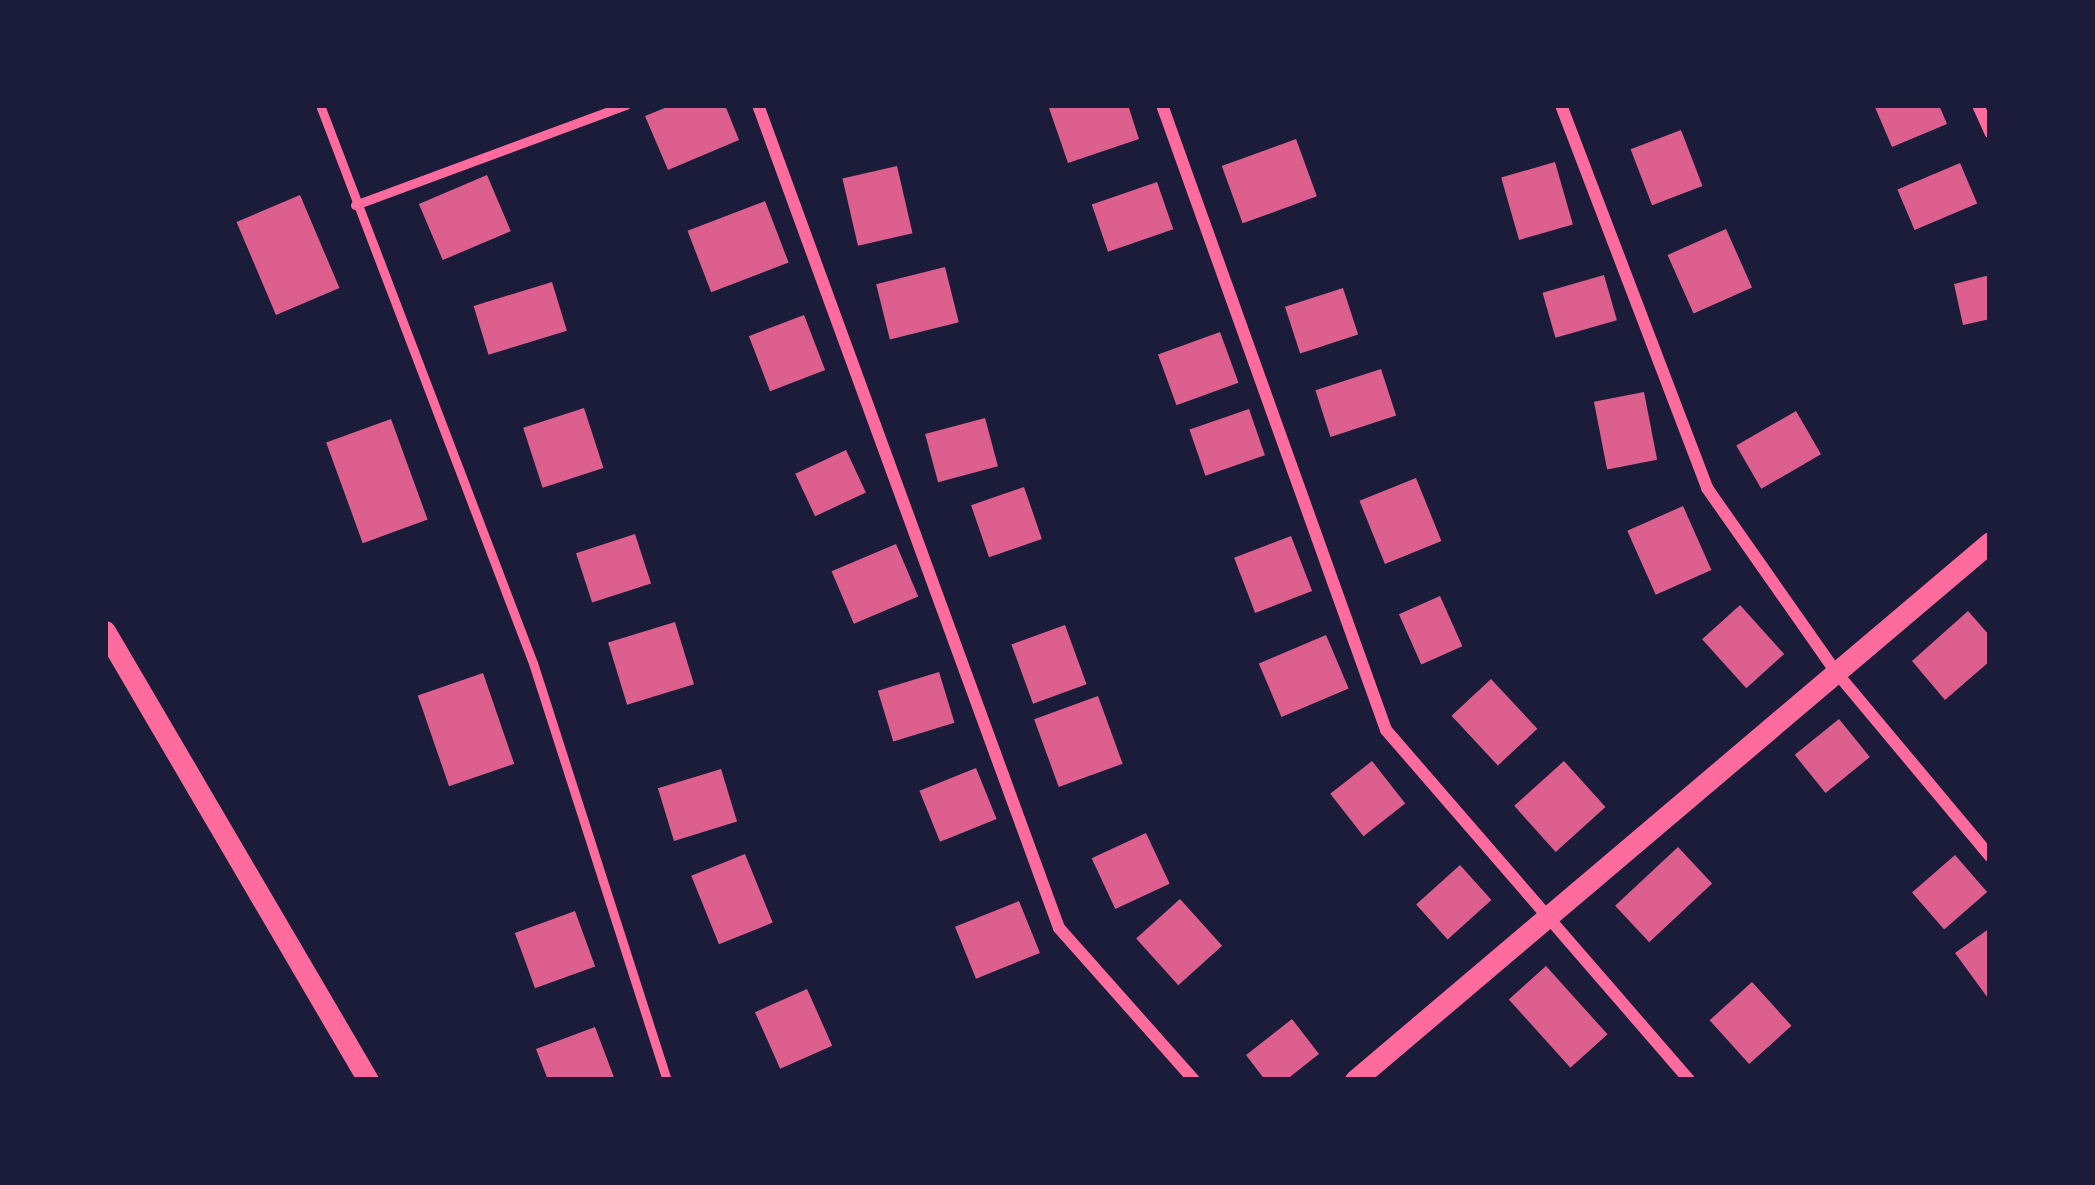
<!DOCTYPE html>
<html>
<head>
<meta charset="utf-8">
<style>
	body { margin:0 }
	#map { position:relative; width:2095px; height:1185px; overflow:hidden; background:#1b1b3a; font-family:"Fira Sans",sans-serif }
	div>[style] { position:absolute }
	[style*='--x'] { left:calc(var(--x)*1px); top:calc(var(--y)*1px); width:calc(var(--w)*1px); rotate:calc(var(--a)*1deg) }
	.building>* { inset:0; background:#dd5f8e; transform-origin:0 0 }
	.service>* { height:9px; margin:-4.5px; padding:0 4.5px; transform-origin:4.5px; border-radius:4.5px; background:#ff6b9d }
	.minor>* { height:12px; margin:-6px; padding:0 6px; transform-origin:6px; border-radius:6px; background:#ff6b9d }
	.tertiary>* { height:21px; margin:-10.5px; padding:0 10.5px; transform-origin:10.5px; border-radius:10.5px; background:#ff6b9d }
	span { translate:-50% -50%; white-space:nowrap; text-align:center; line-height:1.15; -webkit-text-stroke:10px #1b1b3a; paint-order:stroke }
	.frame { position:absolute; inset:0; border:108px solid #1b1b3a; pointer-events:none }
</style>
</head>
<body>
<div id="map">
	<div class="building">
		<div style="clip-path:polygon(672px 105px,725px 105px,739px 140px,668px 170px,645px 116px)"></div>
		<div style="clip-path:polygon(1048px 105px,1128px 105px,1139px 139px,1068px 163px)"></div>
		<div style="clip-path:polygon(1874px 105px,1939px 105px,1947px 124px,1892px 147px)"></div>
		<div style="left:1681px;top:130px;width:60px;height:54px;rotate:69deg"></div>
		<div style="left:1296px;top:139px;width:61px;height:79px;rotate:70deg"></div>
		<div style="left:1555px;top:162px;width:65px;height:56px;rotate:74deg"></div>
		<div style="left:1960px;top:163px;width:44px;height:68px;rotate:67deg"></div>
		<div style="left:897px;top:166px;width:69px;height:56px;rotate:77deg"></div>
		<div style="left:487px;top:175px;width:61px;height:74px;rotate:67deg"></div>
		<div style="left:1157px;top:182px;width:50px;height:69px;rotate:71deg"></div>
		<div style="left:300px;top:195px;width:101px;height:69px;rotate:67deg"></div>
		<div style="left:765px;top:201px;width:66px;height:83px;rotate:69deg"></div>
		<div style="left:1726px;top:229px;width:64px;height:64px;rotate:66deg"></div>
		<div style="left:945px;top:267px;width:57px;height:71px;rotate:76deg"></div>
		<div style="left:1604px;top:275px;width:47px;height:64px;rotate:74deg"></div>
		<div style="clip-path:polygon(1990px 275px,1990px 319px,1963px 325px,1954px 284px)"></div>
		<div style="left:552px;top:282px;width:51px;height:82px;rotate:73deg"></div>
		<div style="left:1343px;top:288px;width:49px;height:61px;rotate:72deg"></div>
		<div style="left:804px;top:315px;width:59px;height:59px;rotate:69deg"></div>
		<div style="left:1220px;top:332px;width:54px;height:66px;rotate:70deg"></div>
		<div style="left:1381px;top:369px;width:49px;height:69px;rotate:72deg"></div>
		<div style="left:1644px;top:392px;width:69px;height:51px;rotate:79deg"></div>
		<div style="left:584px;top:408px;width:63px;height:64px;rotate:72deg"></div>
		<div style="left:1249px;top:409px;width:49px;height:63px;rotate:71deg"></div>
		<div style="left:1796px;top:411px;width:50px;height:69px;rotate:60deg"></div>
		<div style="left:985px;top:418px;width:50px;height:62px;rotate:75deg"></div>
		<div style="left:391px;top:419px;width:107px;height:69px;rotate:70deg"></div>
		<div style="left:846px;top:450px;width:47px;height:56px;rotate:65deg"></div>
		<div style="left:1416px;top:478px;width:68px;height:61px;rotate:68deg"></div>
		<div style="left:1024px;top:487px;width:55px;height:56px;rotate:71deg"></div>
		<div style="left:1683px;top:506px;width:70px;height:61px;rotate:66deg"></div>
		<div style="left:635px;top:534px;width:52px;height:62px;rotate:72deg"></div>
		<div style="left:1291px;top:536px;width:59px;height:61px;rotate:69deg"></div>
		<div style="left:896px;top:544px;width:57px;height:70px;rotate:67deg"></div>
		<div style="left:1440px;top:596px;width:55px;height:45px;rotate:66deg"></div>
		<div style="left:1740px;top:605px;width:66px;height:51px;rotate:48deg"></div>
		<div style="clip-path:polygon(1968px 611px,1990px 636px,1990px 661px,1945px 700px,1912px 661px)"></div>
		<div style="left:675px;top:622px;width:65px;height:70px;rotate:73deg"></div>
		<div style="left:1065px;top:625px;width:63px;height:57px;rotate:70deg"></div>
		<div style="left:1326px;top:635px;width:58px;height:73px;rotate:67deg"></div>
		<div style="left:939px;top:672px;width:53px;height:64px;rotate:73deg"></div>
		<div style="left:483px;top:673px;width:96px;height:69px;rotate:71deg"></div>
		<div style="left:1491px;top:679px;width:68px;height:54px;rotate:47deg"></div>
		<div style="left:1098px;top:696px;width:72px;height:68px;rotate:70deg"></div>
		<div style="left:1839px;top:719px;width:49px;height:57px;rotate:51deg"></div>
		<div style="left:1372px;top:761px;width:54px;height:53px;rotate:52deg"></div>
		<div style="left:1564px;top:761px;width:62px;height:67px;rotate:48deg"></div>
		<div style="left:976px;top:768px;width:55px;height:61px;rotate:68deg"></div>
		<div style="left:721px;top:769px;width:55px;height:66px;rotate:73deg"></div>
		<div style="left:1146px;top:833px;width:56px;height:60px;rotate:65deg"></div>
		<div style="left:1678px;top:847px;width:50px;height:86px;rotate:47deg"></div>
		<div style="left:745px;top:854px;width:74px;height:58px;rotate:68deg"></div>
		<div style="left:1955px;top:855px;width:49px;height:57px;rotate:49deg"></div>
		<div style="left:1460px;top:865px;width:47px;height:59px;rotate:48deg"></div>
		<div style="left:1180px;top:899px;width:63px;height:59px;rotate:48deg"></div>
		<div style="left:1019px;top:901px;width:56px;height:69px;rotate:68deg"></div>
		<div style="left:575px;top:911px;width:59px;height:64px;rotate:70deg"></div>
		<div style="clip-path:polygon(1990px 928px,1990px 1001px,1955px 953px)"></div>
		<div style="left:1546px;top:966px;width:92px;height:50px;rotate:48deg"></div>
		<div style="left:1752px;top:982px;width:59px;height:57px;rotate:48deg"></div>
		<div style="left:807px;top:989px;width:62px;height:57px;rotate:66deg"></div>
		<div style="clip-path:polygon(1292px 1019px,1319px 1054px,1286px 1080px,1265px 1080px,1246px 1055px)"></div>
		<div style="clip-path:polygon(595px 1027px,615px 1080px,548px 1080px,536px 1049px)"></div>
	</div>
	<div class="service">
		<div style="--x:320;--y:105;--w:597;--a:69.11"></div>
		<div style="--x:533;--y:663;--w:438;--a:72.2"></div>
		<div style="--x:355;--y:205;--w:289;--a:-20.3"></div>
	</div>
	<div class="minor">
		<div style="--x:758;--y:105;--w:876;--a:69.91"></div>
		<div style="--x:1059;--y:928;--w:203;--a:48.4"></div>
		<div style="--x:1162;--y:105;--w:664;--a:70.28"></div>
		<div style="--x:1386;--y:730;--w:463;--a:49.1"></div>
		<div style="--x:1561;--y:105;--w:410;--a:69.1"></div>
		<div style="--x:1707;--y:488;--w:225;--a:55"></div>
		<div style="--x:1836;--y:672;--w:240;--a:50.1"></div>
		<div style="--x:1978;--y:105;--w:30;--a:66"></div>
	</div>
	<div class="tertiary">
		<div style="--x:105;--y:631;--w:520;--a:59.64"></div>
		<div style="--x:1355;--y:1080;--w:832;--a:-40.27"></div>
	</div>
	<div class="frame"></div>
</div>
</body>
</html>
